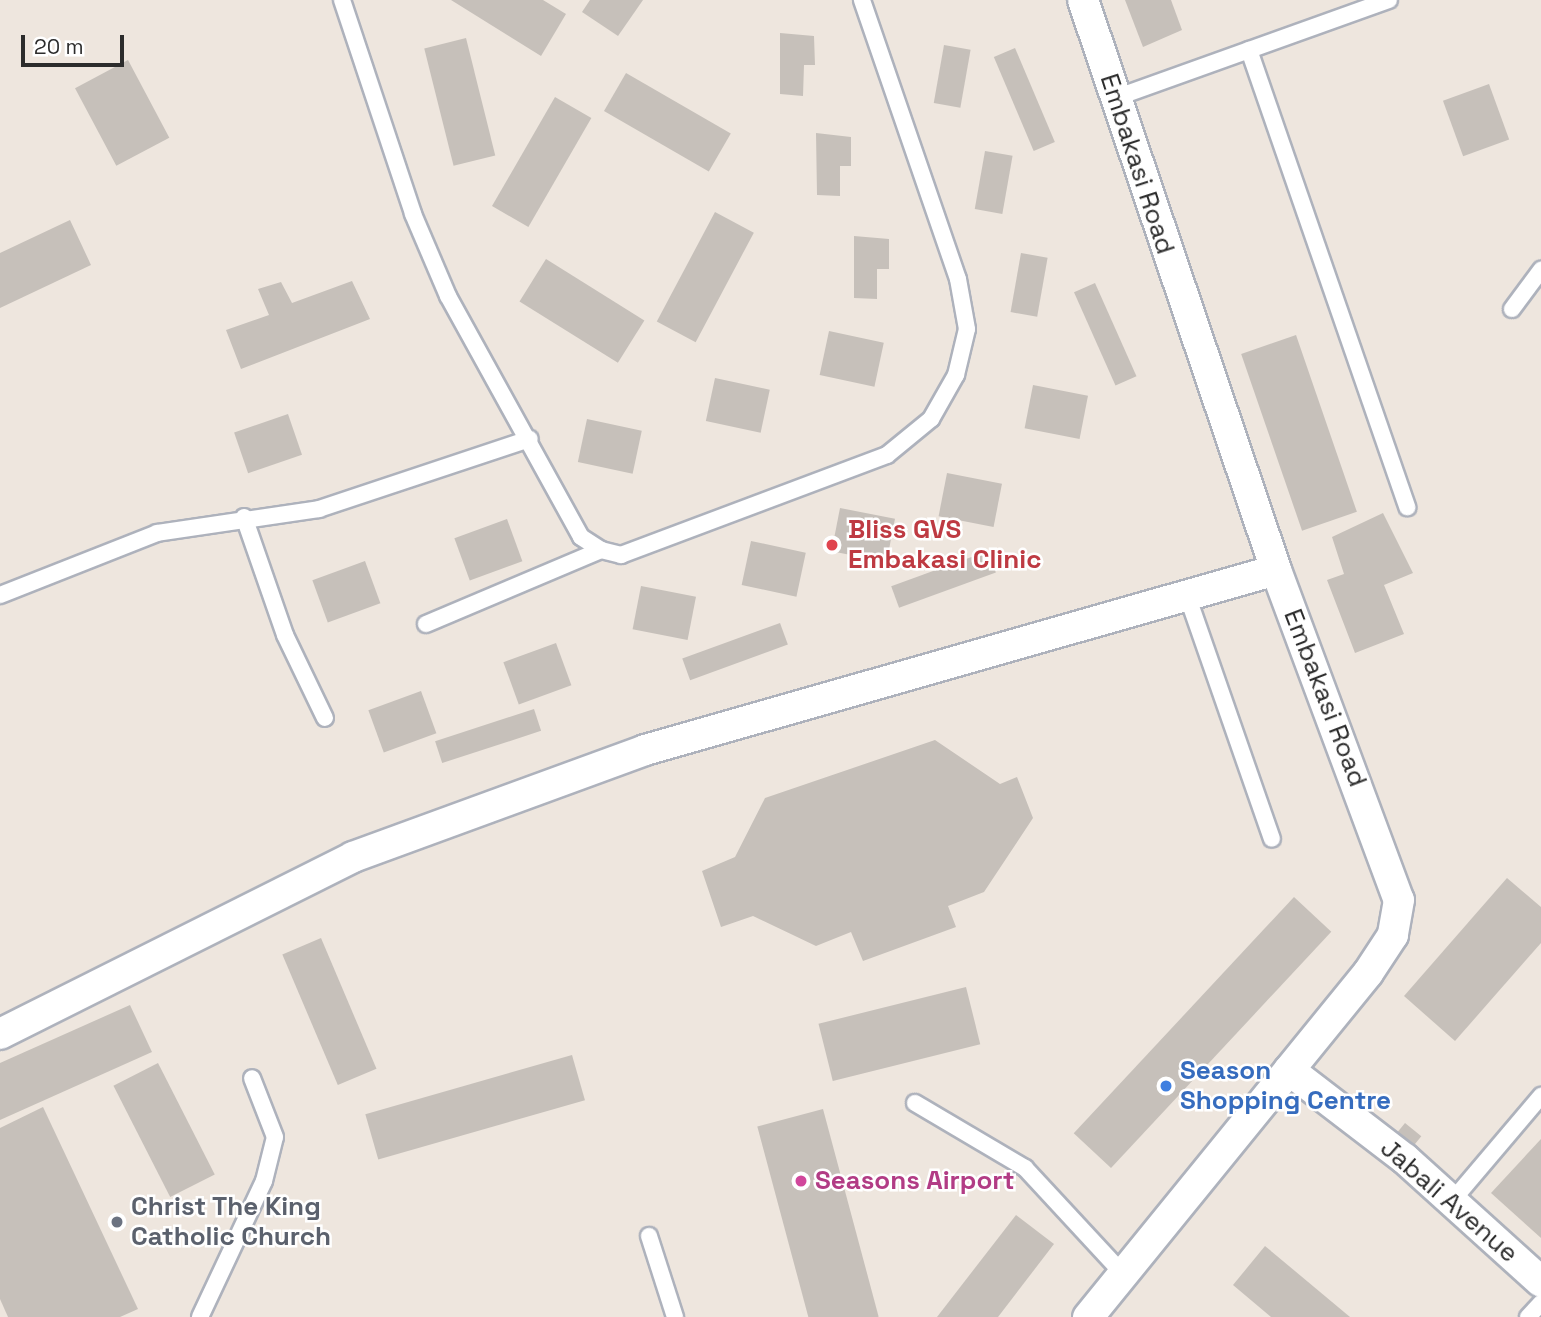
<!DOCTYPE html>
<html>
<head>
<meta charset="utf-8">
<style>
	body { margin:0 }
	#map { position:relative; width:1541px; height:1317px; overflow:hidden; background:#eee6de; font-family:"Space Grotesk",sans-serif }
	div>[style] { position:absolute }
	[style*='--x'] { left:calc(var(--x)*1px); top:calc(var(--y)*1px); width:calc(var(--w)*1px); rotate:calc(var(--a)*1deg) }
	.building>* { inset:0; background:#c6c0ba; transform-origin:0 0 }
	.roads { filter:drop-shadow(2px 0 #aeb2bc) drop-shadow(-2px 0 #aeb2bc) drop-shadow(0 2px #aeb2bc) drop-shadow(0 -2px #aeb2bc) }
	.service>* { height:16px; margin:-8px; padding:0 8px; transform-origin:8px; border-radius:8px; background:#fff }
	.minor>* { height:30px; margin:-15px; padding:0 15px; transform-origin:15px; border-radius:15px; background:#fff }
	.dots>* { width:19px; height:19px; translate:-50% -50%; box-sizing:border-box; border:4px solid #fff; border-radius:50% }
	span { translate:-50% -50%; white-space:nowrap; text-align:center; line-height:1.15; -webkit-text-stroke:5px #fff; paint-order:stroke }
	.street-label { font-size:26px; color:#2c2c2c }
	.health-label { font-size:26px; color:#be3a42; font-weight:700 }
	.left { translate:0 -50%; text-align:left }
	.shop-label { font-size:26px; color:#366cbe; font-weight:700 }
	.hotel-label { font-size:26px; color:#b23c85; font-weight:700 }
	.worship-label { font-size:26px; color:#5b616d; font-weight:700 }
	.scale { position:absolute; left:21px; top:35px; width:103px; height:32px; box-sizing:border-box; border:4px solid #2c2c2c; border-top:0; padding-left:9px; font-size:21px; line-height:24px; white-space:nowrap; color:#2c2c2c; -webkit-text-stroke:5px #fff; paint-order:stroke }
</style>
</head>
<body>
<div id="map">
	<div class="building">
		<div style="clip-path:polygon(451px 0,543px 0,566px 14px,541px 56px)"></div>
		<div style="clip-path:polygon(590px 0,643px 0,618px 36px,582px 12px)"></div>
		<div style="clip-path:polygon(1125px 0,1171px 0,1182px 30px,1143px 47px)"></div>
		<div style="clip-path:polygon(780px 33px,814px 36px,815px 65px,804px 65px,803px 96px,780px 94px)"></div>
		<div style="left:466px;top:38px;width:121px;height:43px;rotate:76deg"></div>
		<div style="left:944px;top:45px;width:27px;height:59px;rotate:10deg"></div>
		<div style="left:1015px;top:48px;width:102px;height:23px;rotate:67deg"></div>
		<div style="left:128px;top:60px;width:88px;height:60px;rotate:62deg"></div>
		<div style="left:626px;top:73px;width:121px;height:44px;rotate:30deg"></div>
		<div style="left:1489px;top:84px;width:59px;height:49px;rotate:70deg"></div>
		<div style="left:555px;top:97px;width:42px;height:126px;rotate:30deg"></div>
		<div style="clip-path:polygon(816px 133px,851px 137px,851px 166px,840px 166px,840px 196px,817px 195px)"></div>
		<div style="left:985px;top:151px;width:28px;height:59px;rotate:10deg"></div>
		<div style="left:715px;top:212px;width:44px;height:124px;rotate:28deg"></div>
		<div style="clip-path:polygon(70px 220px,91px 265px,0 308px,0 253px)"></div>
		<div style="clip-path:polygon(854px 236px,889px 239px,889px 269px,877px 269px,877px 299px,854px 298px)"></div>
		<div style="left:1021px;top:253px;width:27px;height:60px;rotate:10deg"></div>
		<div style="left:546px;top:259px;width:116px;height:50px;rotate:32deg"></div>
		<div style="clip-path:polygon(352px 281px,370px 319px,241px 369px,226px 330px,269px 315px,258px 289px,281px 282px,292px 303px)"></div>
		<div style="left:1095px;top:283px;width:102px;height:23px;rotate:66deg"></div>
		<div style="left:829px;top:331px;width:56px;height:45px;rotate:12deg"></div>
		<div style="left:1296px;top:335px;width:187px;height:58px;rotate:71deg"></div>
		<div style="left:715px;top:378px;width:56px;height:44px;rotate:12deg"></div>
		<div style="left:1033px;top:385px;width:56px;height:44px;rotate:11deg"></div>
		<div style="left:288px;top:414px;width:43px;height:57px;rotate:71deg"></div>
		<div style="left:587px;top:419px;width:56px;height:44px;rotate:12deg"></div>
		<div style="left:947px;top:473px;width:56px;height:44px;rotate:11deg"></div>
		<div style="left:840px;top:508px;width:56px;height:44px;rotate:11deg"></div>
		<div style="clip-path:polygon(1383px 513px,1413px 573px,1384px 585px,1404px 634px,1355px 653px,1327px 580px,1344px 574px,1332px 537px)"></div>
		<div style="left:507px;top:519px;width:45px;height:56px;rotate:70deg"></div>
		<div style="left:751px;top:541px;width:56px;height:45px;rotate:12deg"></div>
		<div style="left:988px;top:551px;width:23px;height:103px;rotate:70deg"></div>
		<div style="left:365px;top:561px;width:45px;height:56px;rotate:70deg"></div>
		<div style="left:641px;top:586px;width:56px;height:44px;rotate:11deg"></div>
		<div style="left:780px;top:623px;width:23px;height:104px;rotate:70deg"></div>
		<div style="left:556px;top:643px;width:45px;height:56px;rotate:70deg"></div>
		<div style="left:421px;top:691px;width:45px;height:56px;rotate:70deg"></div>
		<div style="left:534px;top:709px;width:23px;height:104px;rotate:72deg"></div>
		<div style="clip-path:polygon(935px 740px,1000px 784px,1017px 777px,1033px 818px,984px 892px,948px 906px,956px 927px,863px 961px,851px 932px,816px 946px,753px 916px,721px 927px,702px 871px,735px 857px,765px 798px)"></div>
		<div style="clip-path:polygon(1507px 878px,1541px 907px,1541px 943px,1455px 1041px,1404px 996px)"></div>
		<div style="left:1294px;top:897px;width:51px;height:323px;rotate:43deg"></div>
		<div style="left:321px;top:938px;width:142px;height:42px;rotate:67deg"></div>
		<div style="left:966px;top:987px;width:59px;height:152px;rotate:76deg"></div>
		<div style="clip-path:polygon(130px 1005px,152px 1052px,0 1120px,0 1063px)"></div>
		<div style="left:572px;top:1055px;width:47px;height:215px;rotate:74deg"></div>
		<div style="left:158px;top:1063px;width:125px;height:50px;rotate:63deg"></div>
		<div style="clip-path:polygon(43px 1107px,138px 1309px,120px 1317px,8px 1317px,0 1299px,0 1128px)"></div>
		<div style="left:823px;top:1109px;width:215px;height:68px;rotate:75deg"></div>
		<div style="left:1405px;top:1123px;width:21px;height:13px;rotate:39deg"></div>
		<div style="clip-path:polygon(1541px 1139px,1541px 1238px,1491px 1193px)"></div>
		<div style="clip-path:polygon(1016px 1215px,1054px 1244px,998px 1317px,937px 1317px)"></div>
		<div style="clip-path:polygon(1265px 1246px,1350px 1317px,1271px 1317px,1233px 1285px)"></div>
	</div>
	<div class="roads">
		<div class="service">
			<div style="--x:342;--y:0;--w:225;--a:71.6"></div>
			<div style="--x:413;--y:214;--w:89;--a:66.9"></div>
			<div style="--x:448;--y:296;--w:275;--a:61.1"></div>
			<div style="--x:581;--y:537;--w:24;--a:33"></div>
			<div style="--x:601;--y:550;--w:21;--a:14"></div>
			<div style="--x:621;--y:555;--w:284;--a:-20.6"></div>
			<div style="--x:887;--y:455;--w:57;--a:-39.3"></div>
			<div style="--x:931;--y:419;--w:51;--a:-60.4"></div>
			<div style="--x:956;--y:375;--w:47;--a:-76.6"></div>
			<div style="--x:967;--y:329;--w:51;--a:-100.2"></div>
			<div style="--x:958;--y:279;--w:295;--a:-109"></div>
			<div style="--x:1249;--y:50;--w:484;--a:70.9"></div>
			<div style="--x:1115;--y:98;--w:291;--a:-19.7"></div>
			<div style="--x:1512;--y:309;--w:49;--a:-53.4"></div>
			<div style="--x:244;--y:517;--w:125;--a:70.8"></div>
			<div style="--x:285;--y:635;--w:92;--a:64.3"></div>
			<div style="--x:0;--y:595;--w:169;--a:-21.5"></div>
			<div style="--x:157;--y:533;--w:164;--a:-8.4"></div>
			<div style="--x:319;--y:509;--w:222;--a:-18.4"></div>
			<div style="--x:1187;--y:595;--w:258;--a:70.8"></div>
			<div style="--x:426;--y:624;--w:190;--a:-22.9"></div>
			<div style="--x:915;--y:1103;--w:128;--a:30.6"></div>
			<div style="--x:1025;--y:1168;--w:144;--a:47.2"></div>
			<div style="--x:1452;--y:1201;--w:138;--a:-49.7"></div>
			<div style="--x:649;--y:1236;--w:85;--a:72.2"></div>
			<div style="--x:200;--y:1317;--w:150;--a:-64.8"></div>
			<div style="--x:264;--y:1181;--w:45;--a:-76"></div>
			<div style="--x:275;--y:1137;--w:63;--a:-111.3"></div>
			<div style="--x:1528;--y:1317;--w:19;--a:-47"></div>
		</div>
		<div class="minor">
			<div style="--x:1083;--y:0;--w:602;--a:71.29"></div>
			<div style="--x:1276;--y:570;--w:352;--a:69.6"></div>
			<div style="--x:1399;--y:900;--w:36;--a:100"></div>
			<div style="--x:1393;--y:935;--w:45;--a:123.3"></div>
			<div style="--x:1368;--y:973;--w:444;--a:129.1"></div>
			<div style="--x:0;--y:1034;--w:395;--a:-26.6"></div>
			<div style="--x:353;--y:857;--w:311;--a:-20.1"></div>
			<div style="--x:645;--y:750;--w:656;--a:-15.92"></div>
			<div style="--x:1289;--y:1070;--w:146;--a:37.5"></div>
			<div style="--x:1405;--y:1159;--w:183;--a:42.1"></div>
		</div>
	</div>
	<div class="dots">
		<div style="left:832px;top:545px;background:#e0444e"></div>
		<div style="left:1166px;top:1086px;background:#3f7fe0"></div>
		<div style="left:801px;top:1181px;background:#d1479c"></div>
		<div style="left:117px;top:1222px;background:#6b7280"></div>
	</div>
	<div class="street-label">
		<span style="left:1137px;top:164px;rotate:72deg">Embakasi Road</span>
		<span style="left:1325px;top:698px;rotate:69deg">Embakasi Road</span>
		<span style="left:1449px;top:1201px;rotate:41deg">Jabali Avenue</span>
	</div>
	<div class="health-label">
		<span class="left" style="left:848px;top:545px">Bliss GVS<br>Embakasi Clinic</span>
	</div>
	<div class="shop-label">
		<span class="left" style="left:1180px;top:1086px">Season<br>Shopping Centre</span>
	</div>
	<div class="hotel-label">
		<span class="left" style="left:815px;top:1181px">Seasons Airport</span>
	</div>
	<div class="worship-label">
		<span class="left" style="left:131px;top:1222px">Christ The King<br>Catholic Church</span>
	</div>
	<div class="scale">20 m</div>
</div>
</body>
</html>
